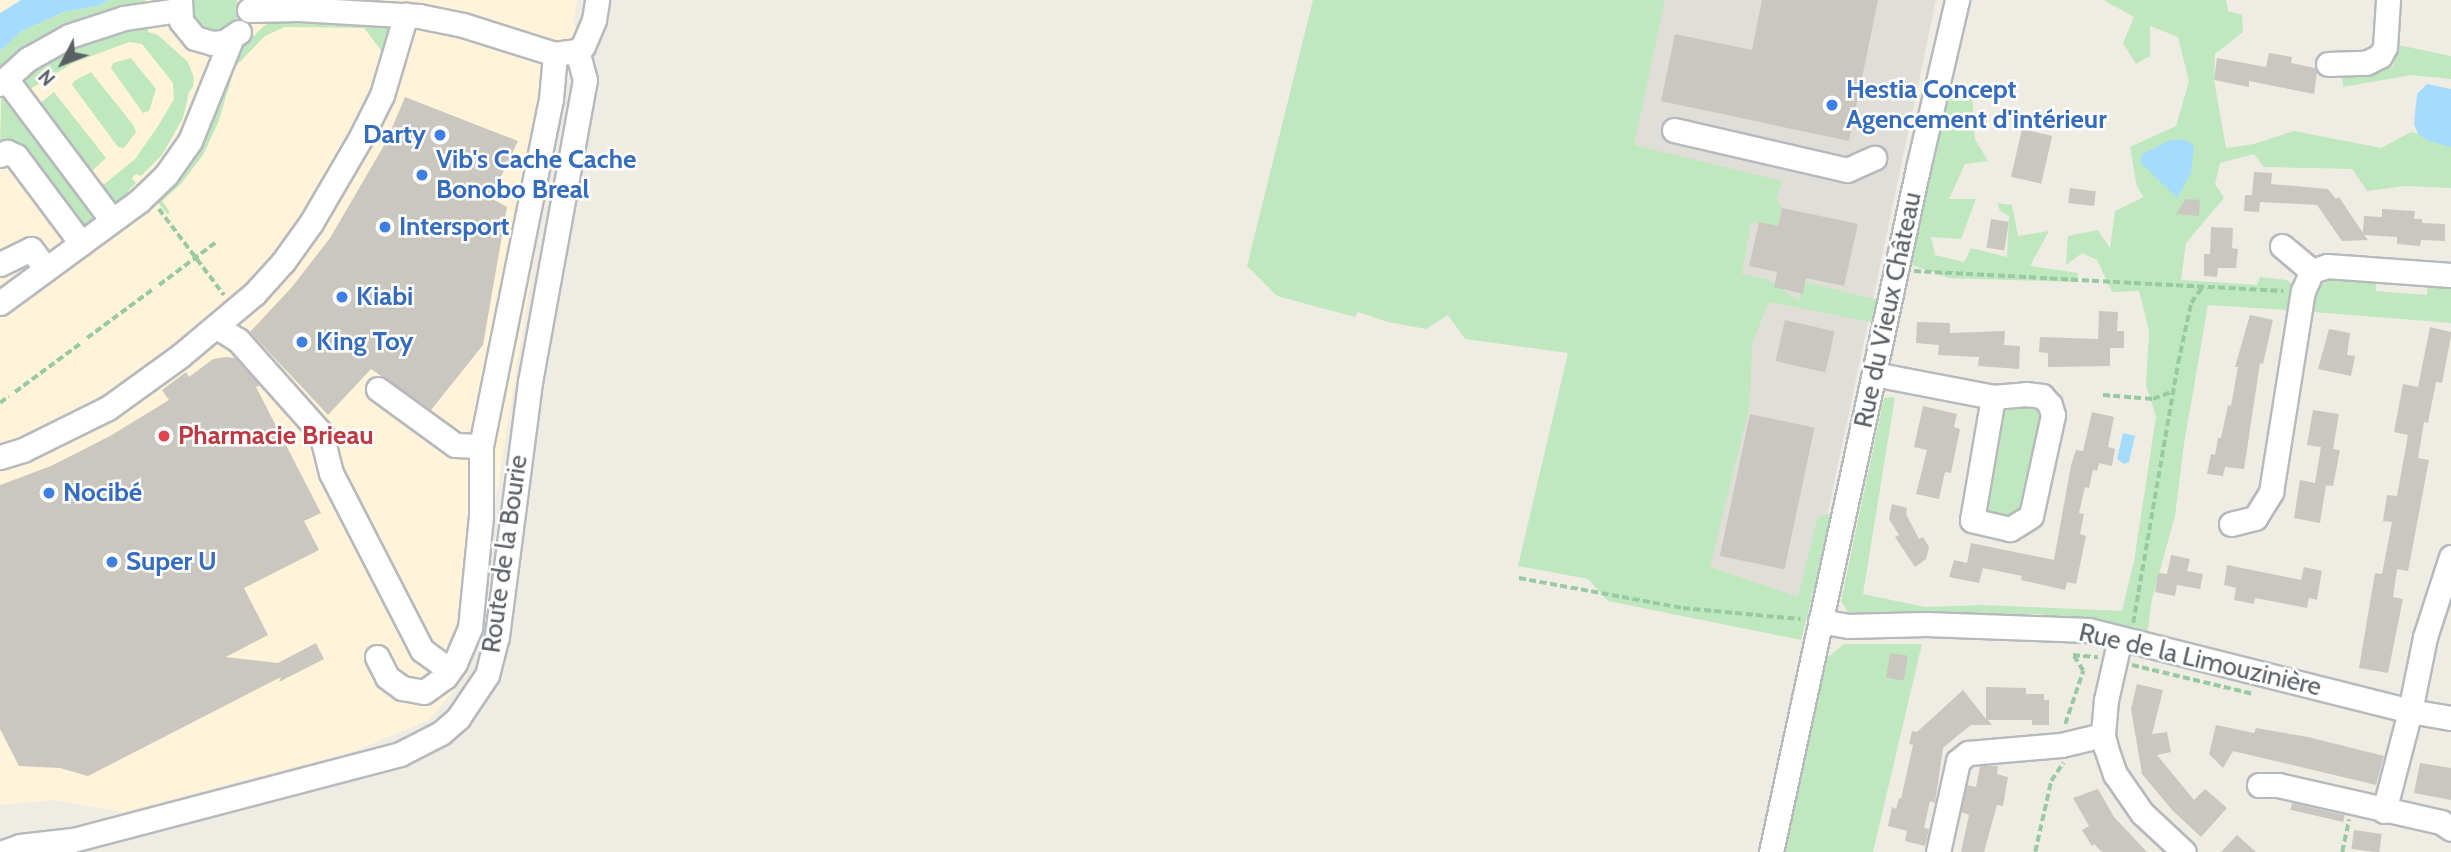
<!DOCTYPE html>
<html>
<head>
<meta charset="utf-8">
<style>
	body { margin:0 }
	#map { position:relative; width:2451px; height:852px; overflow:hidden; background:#efece3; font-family:Cabin,sans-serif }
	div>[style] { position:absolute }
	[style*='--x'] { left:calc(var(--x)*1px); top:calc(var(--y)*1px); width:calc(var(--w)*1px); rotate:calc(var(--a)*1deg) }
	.commercial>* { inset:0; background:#fff4d9 }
	.industrial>* { inset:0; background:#e0ded8 }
	.green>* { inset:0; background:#c0e8be }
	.water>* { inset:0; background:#a4dbff }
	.building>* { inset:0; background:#cac7c0; transform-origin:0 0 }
	.path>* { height:3.5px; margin-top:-1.75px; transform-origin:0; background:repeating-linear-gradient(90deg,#97caa3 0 7px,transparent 0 10.5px) }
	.roads { filter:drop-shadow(2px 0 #b6babe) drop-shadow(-2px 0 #b6babe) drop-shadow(0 2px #b6babe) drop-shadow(0 -2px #b6babe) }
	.minor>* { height:23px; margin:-11.5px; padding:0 11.5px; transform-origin:11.5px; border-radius:11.5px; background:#fff }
	.dots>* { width:19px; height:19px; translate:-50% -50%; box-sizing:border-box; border:4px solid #fff; border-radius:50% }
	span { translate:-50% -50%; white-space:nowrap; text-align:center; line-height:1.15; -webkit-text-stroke:5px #fff; paint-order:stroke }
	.shop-label { font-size:26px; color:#366cbe; font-weight:700 }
	.left { translate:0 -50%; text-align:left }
	.right { translate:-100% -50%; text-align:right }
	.street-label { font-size:26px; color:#5b6065 }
	.health-label { font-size:26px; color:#be3a42; font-weight:700 }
	.north { position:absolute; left:28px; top:28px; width:70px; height:70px; -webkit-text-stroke:5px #fff; paint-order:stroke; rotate:228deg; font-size:19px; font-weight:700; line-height:28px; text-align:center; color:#5b6065 }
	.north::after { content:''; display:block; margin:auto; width:24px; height:32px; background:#5b6065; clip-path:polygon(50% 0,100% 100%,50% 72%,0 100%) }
</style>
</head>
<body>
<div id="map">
	<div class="commercial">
		<div style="clip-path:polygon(0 0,577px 0,573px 22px,581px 35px,558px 109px,468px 673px,429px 720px,355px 751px,123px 812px,55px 800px,0 805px)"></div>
	</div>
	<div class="industrial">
		<div style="clip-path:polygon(1541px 0,1936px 0,1808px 607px,1531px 553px,1637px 56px)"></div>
	</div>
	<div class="green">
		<div style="clip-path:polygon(109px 0,145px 0,145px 6px,0 74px,0 51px,22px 31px,64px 12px,97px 6px)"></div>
		<div style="clip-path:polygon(191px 0,237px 0,237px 20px,230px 30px,206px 34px,189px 17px)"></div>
		<div style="clip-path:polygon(1313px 0,1665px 0,1634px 145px,1782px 181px,1776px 200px,1782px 208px,1778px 226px,1751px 222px,1742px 274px,1767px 279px,1799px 301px,1802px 281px,1882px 301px,1876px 323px,1769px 302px,1752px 344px,1750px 404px,1710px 567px,1798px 597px,1818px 517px,1833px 513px,1801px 640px,1608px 601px,1588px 579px,1518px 566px,1568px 353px,1465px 339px,1448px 315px,1426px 329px,1388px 322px,1358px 312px,1355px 317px,1277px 296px,1247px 266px)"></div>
		<div style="clip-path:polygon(2103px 0,2226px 0,2228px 11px,2242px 15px,2243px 32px,2215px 54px,2214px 80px,2226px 148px,2254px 144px,2294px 131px,2381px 148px,2411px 132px,2451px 139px,2451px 188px,2405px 186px,2367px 191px,2352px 169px,2264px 167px,2254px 154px,2220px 163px,2215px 184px,2224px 198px,2186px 243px,2181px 280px,2257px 285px,2260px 277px,2287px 280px,2292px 285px,2287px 310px,2208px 305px,2184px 444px,2175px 516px,2152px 599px,2147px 636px,2047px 623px,2042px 614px,2028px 614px,2020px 621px,1981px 619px,1976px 613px,1852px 619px,1841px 601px,1884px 398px,1895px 397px,1863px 594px,1925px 607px,1983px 605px,2122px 611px,2134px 561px,2156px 417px,2146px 385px,2149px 331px,2139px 291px,2112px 292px,2097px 260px,2082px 253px,2066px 265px,2068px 236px,2098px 230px,2110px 248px,2115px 211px,2144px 197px,2137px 187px,2130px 147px,2176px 126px,2189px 81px,2178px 37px,2150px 26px,2150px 56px,2136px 64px,2123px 43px,2134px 17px)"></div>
		<div style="clip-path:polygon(282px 19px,390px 26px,392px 32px,383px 53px,364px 28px,285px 27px,265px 36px,235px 67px,218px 123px,203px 155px,181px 184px,162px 201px,170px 212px,167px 214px,155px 199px,229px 59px,265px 25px)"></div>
		<div style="clip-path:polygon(147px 23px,148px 32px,158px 35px,188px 62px,194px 78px,193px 87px,189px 92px,183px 118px,162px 155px,141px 176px,136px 174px,132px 178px,136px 183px,128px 191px,131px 197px,113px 207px,101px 191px,102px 186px,135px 159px,158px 126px,174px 99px,173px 83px,142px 44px,129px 42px,73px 63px,32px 88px,24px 88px,20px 83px,23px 75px,63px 50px,107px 31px)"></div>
		<div style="clip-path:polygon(2398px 45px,2451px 56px,2451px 79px,2411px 75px,2343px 87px,2342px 74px,2393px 67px)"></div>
		<div style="clip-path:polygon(131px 58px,156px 89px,149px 111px,143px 113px,111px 68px,113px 63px)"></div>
		<div style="clip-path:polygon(91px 72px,134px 126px,136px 132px,124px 148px,118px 147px,72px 85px,74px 81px)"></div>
		<div style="clip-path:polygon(1949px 87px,1972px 95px,1975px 139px,1988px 161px,1965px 164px,1949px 199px,1976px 199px,1961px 239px,1931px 237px,1935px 255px,1964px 262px,1971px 248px,2007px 257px,2009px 216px,2000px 211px,1997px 203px,2012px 205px,2018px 236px,2049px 231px,2030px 266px,2078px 273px,2077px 282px,1949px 278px,1912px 265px)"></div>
		<div style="clip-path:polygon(54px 92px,106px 158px,89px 174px,39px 108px,39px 104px)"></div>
		<div style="clip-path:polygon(1px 97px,12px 101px,98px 216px,97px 220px,83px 231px,13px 140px,0 149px)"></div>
		<div style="clip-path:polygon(2330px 280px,2376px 281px,2376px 291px,2427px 295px,2428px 286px,2451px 288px,2451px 323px,2313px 312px,2318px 287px)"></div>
		<div style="clip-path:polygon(2006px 405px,2033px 405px,2041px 419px,2024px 511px,2009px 519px,1991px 515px,1983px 505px,1997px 417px)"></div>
		<div style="clip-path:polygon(1844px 644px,1922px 644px,1873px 852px,1785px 852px,1827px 658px)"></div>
	</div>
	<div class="water">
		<div style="clip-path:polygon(21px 0,109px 0,97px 6px,64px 12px,22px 31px,0 51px,0 13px)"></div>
		<div style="clip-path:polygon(2427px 84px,2451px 89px,2451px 147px,2429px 141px,2419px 135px,2414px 125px,2417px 94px)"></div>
		<div style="clip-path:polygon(2171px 140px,2186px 140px,2194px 146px,2191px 173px,2177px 198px,2140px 162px,2142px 154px)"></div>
		<div style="clip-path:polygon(2123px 433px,2135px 436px,2129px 462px,2124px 464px,2117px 459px)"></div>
	</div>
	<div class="building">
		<div style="clip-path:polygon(1762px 0,1878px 0,1849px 141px,1661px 101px,1675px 34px,1752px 50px)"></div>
		<div style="clip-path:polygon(2269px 53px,2292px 57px,2291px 63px,2315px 68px,2317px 73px,2314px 94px,2249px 81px,2249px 87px,2214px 80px,2217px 58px,2266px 67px)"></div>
		<div style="clip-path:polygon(405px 97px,518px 141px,491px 198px,507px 207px,483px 345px,431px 410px,371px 369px,328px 415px,250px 332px,292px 287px,330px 238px,386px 142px)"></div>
		<div style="left:2022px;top:129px;width:31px;height:49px;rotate:13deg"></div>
		<div style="clip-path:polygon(2254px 172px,2272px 173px,2271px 184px,2328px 189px,2336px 199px,2339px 197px,2363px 233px,2364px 216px,2382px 217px,2382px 209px,2415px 211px,2414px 219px,2422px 219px,2422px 223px,2445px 224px,2445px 241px,2421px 240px,2420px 246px,2397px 244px,2397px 237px,2364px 235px,2368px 240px,2342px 241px,2317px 205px,2260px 202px,2259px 212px,2244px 211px,2245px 195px,2252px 195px)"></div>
		<div style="left:2070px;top:188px;width:26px;height:15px;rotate:7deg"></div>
		<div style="clip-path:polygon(2186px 199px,2200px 200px,2199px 216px,2176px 214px)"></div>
		<div style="clip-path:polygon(1782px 208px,1858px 224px,1844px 286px,1806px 278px,1803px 294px,1774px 287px,1777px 272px,1749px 266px,1759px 222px,1778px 226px)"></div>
		<div style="left:1991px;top:219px;width:18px;height:29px;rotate:9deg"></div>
		<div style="clip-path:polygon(2211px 227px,2233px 228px,2232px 248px,2238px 249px,2236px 268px,2218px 268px,2217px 277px,2204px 276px,2204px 254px,2210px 254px)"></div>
		<div style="clip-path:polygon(2099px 311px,2118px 312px,2117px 331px,2124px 331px,2124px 348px,2110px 348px,2110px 366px,2048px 367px,2048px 353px,2039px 352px,2040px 337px,2098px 339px)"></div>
		<div style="clip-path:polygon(2250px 315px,2273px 320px,2263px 364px,2260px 363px,2244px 469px,2225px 467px,2223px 476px,2207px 474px,2211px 454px,2215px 455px,2218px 438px,2221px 438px,2228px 405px,2231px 406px,2238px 367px,2235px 367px)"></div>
		<div style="left:1785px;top:320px;width:51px;height:42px;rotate:13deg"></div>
		<div style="clip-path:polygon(1917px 322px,1950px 323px,1950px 333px,2005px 331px,2004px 345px,2020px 346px,2019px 369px,1978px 366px,1979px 357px,1938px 355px,1939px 345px,1916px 343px)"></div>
		<div style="clip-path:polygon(2430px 327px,2451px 332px,2451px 336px,2442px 383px,2436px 382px,2428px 423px,2424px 422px,2418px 458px,2429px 460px,2408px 571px,2397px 569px,2393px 597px,2403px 599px,2388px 673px,2359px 668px,2375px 573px,2382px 574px,2392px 522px,2383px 521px,2387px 495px,2397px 496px,2408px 435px,2394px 432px,2403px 384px,2418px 387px)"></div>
		<div style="clip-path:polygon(2329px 329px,2350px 333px,2347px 355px,2355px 356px,2351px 376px,2318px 369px)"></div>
		<div style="clip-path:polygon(226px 357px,235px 358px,260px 385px,256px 387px,321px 513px,304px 521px,319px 550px,244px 588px,268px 635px,226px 657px,278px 663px,316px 643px,324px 659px,279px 682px,281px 677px,88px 776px,60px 768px,19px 766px,0 729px,0 485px,51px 466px,110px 436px,169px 400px,162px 390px,186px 372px,189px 377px,213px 359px)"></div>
		<div style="clip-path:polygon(1923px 406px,1957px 414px,1954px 427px,1960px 429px,1951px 473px,1945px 472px,1939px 499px,1916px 494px,1927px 450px,1914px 447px)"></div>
		<div style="clip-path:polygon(2313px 410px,2339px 414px,2333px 449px,2340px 450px,2333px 486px,2323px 485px,2326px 485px,2320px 523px,2294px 518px,2300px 480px,2315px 483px,2321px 447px,2307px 445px)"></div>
		<div style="clip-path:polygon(2092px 412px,2114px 417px,2108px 447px,2115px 449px,2112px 466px,2099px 463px,2097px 471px,2093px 470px,2089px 488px,2085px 487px,2079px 513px,2084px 514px,2080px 534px,2086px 536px,2076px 584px,2067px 582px,2065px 590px,2021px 580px,2022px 576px,1983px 568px,1979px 583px,1949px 577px,1954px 560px,1967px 563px,1971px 543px,2054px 560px,2071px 465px,2076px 450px,2083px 451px)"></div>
		<div style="left:1750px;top:414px;width:66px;height:145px;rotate:12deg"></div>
		<div style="clip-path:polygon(1892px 504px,1907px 508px,1906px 514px,1919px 539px,1923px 537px,1929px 547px,1926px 559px,1915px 567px,1895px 537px,1899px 535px,1889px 519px)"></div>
		<div style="clip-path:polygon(2171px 555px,2190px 559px,2187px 571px,2203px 574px,2200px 589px,2177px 585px,2175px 596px,2155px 592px,2158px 573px,2167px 574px)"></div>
		<div style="clip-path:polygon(2227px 565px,2301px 580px,2304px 567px,2322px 571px,2317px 600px,2309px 598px,2307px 608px,2255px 598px,2254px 604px,2234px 600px,2236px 588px,2224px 585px)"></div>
		<div style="left:1890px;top:653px;width:18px;height:25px;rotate:9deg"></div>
		<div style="clip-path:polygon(2137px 684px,2163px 690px,2152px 734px,2167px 732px,2171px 752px,2157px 755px,2194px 800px,2205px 789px,2227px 808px,2201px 837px,2173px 811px,2142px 774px,2131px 709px)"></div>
		<div style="clip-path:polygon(1986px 687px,2026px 688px,2026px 694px,2044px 694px,2044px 700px,2049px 700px,2049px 725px,2032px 725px,2032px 720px,1988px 720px,1992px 725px,1971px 725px,1957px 736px,1943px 748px,1935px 803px,1930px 801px,1924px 828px,1929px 829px,1925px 846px,1905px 841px,1907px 831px,1888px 826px,1892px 807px,1896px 809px,1899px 798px,1901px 799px,1913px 745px,1909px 744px,1912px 731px,1917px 732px,1963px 690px,1986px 719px)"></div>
		<div style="clip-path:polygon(2216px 725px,2254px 733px,2256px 728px,2308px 737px,2384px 756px,2376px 785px,2233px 751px,2223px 768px,2209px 754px)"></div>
		<div style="clip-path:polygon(2420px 763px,2451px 768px,2451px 800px,2414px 793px)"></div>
		<div style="clip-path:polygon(1980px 766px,1998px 766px,1997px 774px,2008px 777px,2003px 806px,1997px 805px,1984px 852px,1961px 852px,1969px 815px,1961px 812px,1964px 798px,1967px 785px,1976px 787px)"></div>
		<div style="clip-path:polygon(2098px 789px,2114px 817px,2147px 852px,2102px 852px,2094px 844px,2092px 846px,2082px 830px,2089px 826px,2073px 798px)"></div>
		<div style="left:2292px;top:803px;width:54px;height:7px;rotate:13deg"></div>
		<div style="left:2354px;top:830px;width:28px;height:19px;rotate:8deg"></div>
		<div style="clip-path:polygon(2237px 835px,2256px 852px,2221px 852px)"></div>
	</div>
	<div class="path">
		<div style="--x:159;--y:209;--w:108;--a:52.9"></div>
		<div style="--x:1914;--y:271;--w:370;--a:3.1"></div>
		<div style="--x:159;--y:285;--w:70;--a:-36.9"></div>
		<div style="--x:87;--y:338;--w:82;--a:-36.6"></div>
		<div style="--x:15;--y:392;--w:82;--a:-36.6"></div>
		<div style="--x:2103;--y:395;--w:50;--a:4.6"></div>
		<div style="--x:2153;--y:399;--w:22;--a:-21"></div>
		<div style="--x:0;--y:403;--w:11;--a:-38"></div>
		<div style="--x:1519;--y:578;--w:167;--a:10.4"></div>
		<div style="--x:1683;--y:608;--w:118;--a:5.4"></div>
		<div style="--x:2133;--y:623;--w:264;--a:-80.2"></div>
		<div style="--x:2178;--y:363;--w:61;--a:-77.8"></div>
		<div style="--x:2191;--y:303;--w:19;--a:-55"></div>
		<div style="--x:2132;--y:665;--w:125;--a:13.4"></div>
		<div style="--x:2065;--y:724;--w:56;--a:-71.2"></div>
		<div style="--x:2083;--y:671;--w:19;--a:-122"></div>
		<div style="--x:2073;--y:655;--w:25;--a:5"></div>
		<div style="--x:2035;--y:852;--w:73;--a:-77.3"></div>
		<div style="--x:2051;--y:781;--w:22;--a:-56"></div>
		<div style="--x:2342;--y:852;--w:33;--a:-78"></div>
	</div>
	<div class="roads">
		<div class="minor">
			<div style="--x:180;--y:0;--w:21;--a:87"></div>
			<div style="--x:181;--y:21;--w:22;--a:51"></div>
			<div style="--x:195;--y:38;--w:18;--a:16"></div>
			<div style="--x:212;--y:43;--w:12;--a:-5"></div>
			<div style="--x:224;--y:42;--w:18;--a:-34"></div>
			<div style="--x:249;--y:10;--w:50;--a:-1.1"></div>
			<div style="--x:299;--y:9;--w:120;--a:3.3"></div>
			<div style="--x:419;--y:16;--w:45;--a:11.6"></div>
			<div style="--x:463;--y:25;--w:96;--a:17.5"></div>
			<div style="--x:555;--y:54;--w:22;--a:-8"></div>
			<div style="--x:577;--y:51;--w:8;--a:-40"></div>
			<div style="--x:583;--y:46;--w:28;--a:-67"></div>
			<div style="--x:594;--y:20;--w:20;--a:-81"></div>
			<div style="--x:2328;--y:64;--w:38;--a:-2"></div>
			<div style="--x:2366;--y:63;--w:16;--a:-27"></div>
			<div style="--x:2380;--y:56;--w:10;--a:-61"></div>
			<div style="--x:2385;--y:47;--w:47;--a:-86.3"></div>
			<div style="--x:6;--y:79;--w:176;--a:53.1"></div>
			<div style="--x:0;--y:84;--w:38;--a:-42"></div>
			<div style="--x:28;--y:59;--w:47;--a:-29.3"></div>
			<div style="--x:69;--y:36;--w:58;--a:-18.1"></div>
			<div style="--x:124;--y:18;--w:56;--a:-8.3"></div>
			<div style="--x:1674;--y:130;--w:178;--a:13"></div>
			<div style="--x:1847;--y:170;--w:30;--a:-24"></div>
			<div style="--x:0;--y:155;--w:8;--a:-23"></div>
			<div style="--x:7;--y:152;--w:10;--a:24"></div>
			<div style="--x:16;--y:156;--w:109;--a:53.2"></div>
			<div style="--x:2282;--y:246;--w:39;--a:40"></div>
			<div style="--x:0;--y:264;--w:34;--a:-26"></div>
			<div style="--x:31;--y:249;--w:25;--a:53"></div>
			<div style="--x:2312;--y:271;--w:16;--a:-18"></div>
			<div style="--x:2327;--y:266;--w:124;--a:4.2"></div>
			<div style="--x:0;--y:303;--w:172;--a:-36.3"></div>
			<div style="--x:139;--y:201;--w:37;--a:-44"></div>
			<div style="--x:166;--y:175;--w:42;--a:-54.8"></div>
			<div style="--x:190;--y:141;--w:112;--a:-68"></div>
			<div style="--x:217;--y:327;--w:25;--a:32"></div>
			<div style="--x:238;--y:340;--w:125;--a:48.3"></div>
			<div style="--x:321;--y:433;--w:41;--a:76"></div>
			<div style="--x:331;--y:473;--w:199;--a:62.8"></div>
			<div style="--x:422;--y:650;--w:34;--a:36"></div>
			<div style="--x:1874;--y:374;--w:121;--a:10.9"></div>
			<div style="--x:378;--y:389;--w:95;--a:36"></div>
			<div style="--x:455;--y:445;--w:26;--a:2"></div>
			<div style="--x:2026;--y:394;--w:16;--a:7"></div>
			<div style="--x:2042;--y:396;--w:12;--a:48"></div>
			<div style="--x:2050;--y:405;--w:10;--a:73"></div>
			<div style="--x:2053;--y:415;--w:103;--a:102.3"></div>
			<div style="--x:2031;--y:516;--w:25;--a:148"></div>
			<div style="--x:2010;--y:529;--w:39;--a:-167"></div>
			<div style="--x:1972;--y:520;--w:125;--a:-80.3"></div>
			<div style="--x:1993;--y:397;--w:33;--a:-5"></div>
			<div style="--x:0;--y:457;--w:24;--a:-17"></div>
			<div style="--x:23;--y:450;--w:95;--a:-26.3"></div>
			<div style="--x:108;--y:408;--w:89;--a:-35.8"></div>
			<div style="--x:180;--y:356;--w:97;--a:-40"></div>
			<div style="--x:254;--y:294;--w:43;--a:-47.8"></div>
			<div style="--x:283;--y:262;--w:48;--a:-54.3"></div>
			<div style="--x:311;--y:223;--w:99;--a:-59.8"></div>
			<div style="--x:361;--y:137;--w:47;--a:-63.4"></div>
			<div style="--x:382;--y:95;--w:84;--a:-73.5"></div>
			<div style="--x:2231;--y:524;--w:25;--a:-14"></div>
			<div style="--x:2255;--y:518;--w:31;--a:-58"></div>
			<div style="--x:2271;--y:492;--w:204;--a:-81"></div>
			<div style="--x:2303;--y:291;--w:22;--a:-66"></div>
			<div style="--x:1820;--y:621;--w:28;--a:10"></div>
			<div style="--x:1848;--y:626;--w:78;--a:-1.5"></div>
			<div style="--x:1926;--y:624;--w:162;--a:2.1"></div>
			<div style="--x:2088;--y:630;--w:332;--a:14.1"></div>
			<div style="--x:2410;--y:711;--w:42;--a:9.7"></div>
			<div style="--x:2120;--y:638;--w:64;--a:102.7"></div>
			<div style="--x:2106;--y:700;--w:35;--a:95"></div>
			<div style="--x:2103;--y:735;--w:13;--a:77"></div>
			<div style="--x:2106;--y:748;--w:28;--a:71"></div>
			<div style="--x:2115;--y:774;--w:47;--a:55.3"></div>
			<div style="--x:2142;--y:813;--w:57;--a:42.9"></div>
			<div style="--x:377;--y:657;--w:22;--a:63"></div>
			<div style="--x:387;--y:677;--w:19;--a:36"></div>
			<div style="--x:402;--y:688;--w:22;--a:10"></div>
			<div style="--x:424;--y:692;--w:26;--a:-36"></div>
			<div style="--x:445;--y:677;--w:17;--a:-54"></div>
			<div style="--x:455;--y:663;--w:38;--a:-67"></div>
			<div style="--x:470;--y:628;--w:113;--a:-84.4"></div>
			<div style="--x:481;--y:516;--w:70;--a:-90"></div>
			<div style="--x:481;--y:446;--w:354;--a:-78.6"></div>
			<div style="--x:551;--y:99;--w:45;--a:-84.9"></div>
			<div style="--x:2259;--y:785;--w:19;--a:0"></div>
			<div style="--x:2278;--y:785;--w:167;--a:12.8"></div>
			<div style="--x:2441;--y:822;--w:12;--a:35"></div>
			<div style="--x:2384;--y:811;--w:103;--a:-75.4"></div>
			<div style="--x:2410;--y:711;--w:76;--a:-78.5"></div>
			<div style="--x:2425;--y:637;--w:84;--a:-72"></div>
			<div style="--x:3;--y:852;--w:18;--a:-19"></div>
			<div style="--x:20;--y:846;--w:53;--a:-6.5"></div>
			<div style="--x:73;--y:840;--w:338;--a:-14.7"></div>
			<div style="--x:400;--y:754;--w:46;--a:-27.1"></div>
			<div style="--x:441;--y:733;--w:23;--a:-41"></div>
			<div style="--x:458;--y:718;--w:52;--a:-56"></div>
			<div style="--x:487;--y:675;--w:40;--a:-75.6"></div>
			<div style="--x:497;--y:636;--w:256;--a:-82.6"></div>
			<div style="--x:530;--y:382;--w:307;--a:-79.7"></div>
			<div style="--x:585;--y:80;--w:30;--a:-105"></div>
			<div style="--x:1771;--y:852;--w:700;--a:-77.87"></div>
			<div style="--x:1918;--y:168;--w:172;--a:-76.9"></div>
			<div style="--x:1938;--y:852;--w:93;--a:-77.6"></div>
			<div style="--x:1958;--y:761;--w:13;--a:-39"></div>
			<div style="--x:1968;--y:753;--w:93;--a:-4.9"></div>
			<div style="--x:2061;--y:745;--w:43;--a:-13.4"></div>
		</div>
	</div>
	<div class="dots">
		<div style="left:1832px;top:105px;background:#3f7fe0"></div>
		<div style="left:440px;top:135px;background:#3f7fe0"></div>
		<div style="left:422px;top:175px;background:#3f7fe0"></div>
		<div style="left:385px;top:227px;background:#3f7fe0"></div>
		<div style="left:342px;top:297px;background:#3f7fe0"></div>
		<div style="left:302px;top:342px;background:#3f7fe0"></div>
		<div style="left:164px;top:436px;background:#e0444e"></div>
		<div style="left:49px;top:493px;background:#3f7fe0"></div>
		<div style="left:112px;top:562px;background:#3f7fe0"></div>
	</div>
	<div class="shop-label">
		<span class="left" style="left:1846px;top:105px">Hestia Concept<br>Agencement d'intérieur</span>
		<span class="right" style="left:426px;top:135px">Darty</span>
		<span class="left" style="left:436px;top:175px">Vib's Cache Cache<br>Bonobo Breal</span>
		<span class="left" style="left:399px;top:227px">Intersport</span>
		<span class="left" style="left:356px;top:297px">Kiabi</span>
		<span class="left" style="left:316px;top:342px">King Toy</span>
		<span class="left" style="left:63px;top:493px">Nocibé</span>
		<span class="left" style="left:126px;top:562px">Super U</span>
	</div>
	<div class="street-label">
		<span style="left:1888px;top:310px;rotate:-78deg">Rue du Vieux Château</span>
		<span style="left:505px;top:554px;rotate:-82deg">Route de la Bourie</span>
		<span style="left:2200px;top:660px;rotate:13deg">Rue de la Limouzinière</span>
	</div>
	<div class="health-label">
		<span class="left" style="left:178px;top:436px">Pharmacie Brieau</span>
	</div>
	<div class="north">N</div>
</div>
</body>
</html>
